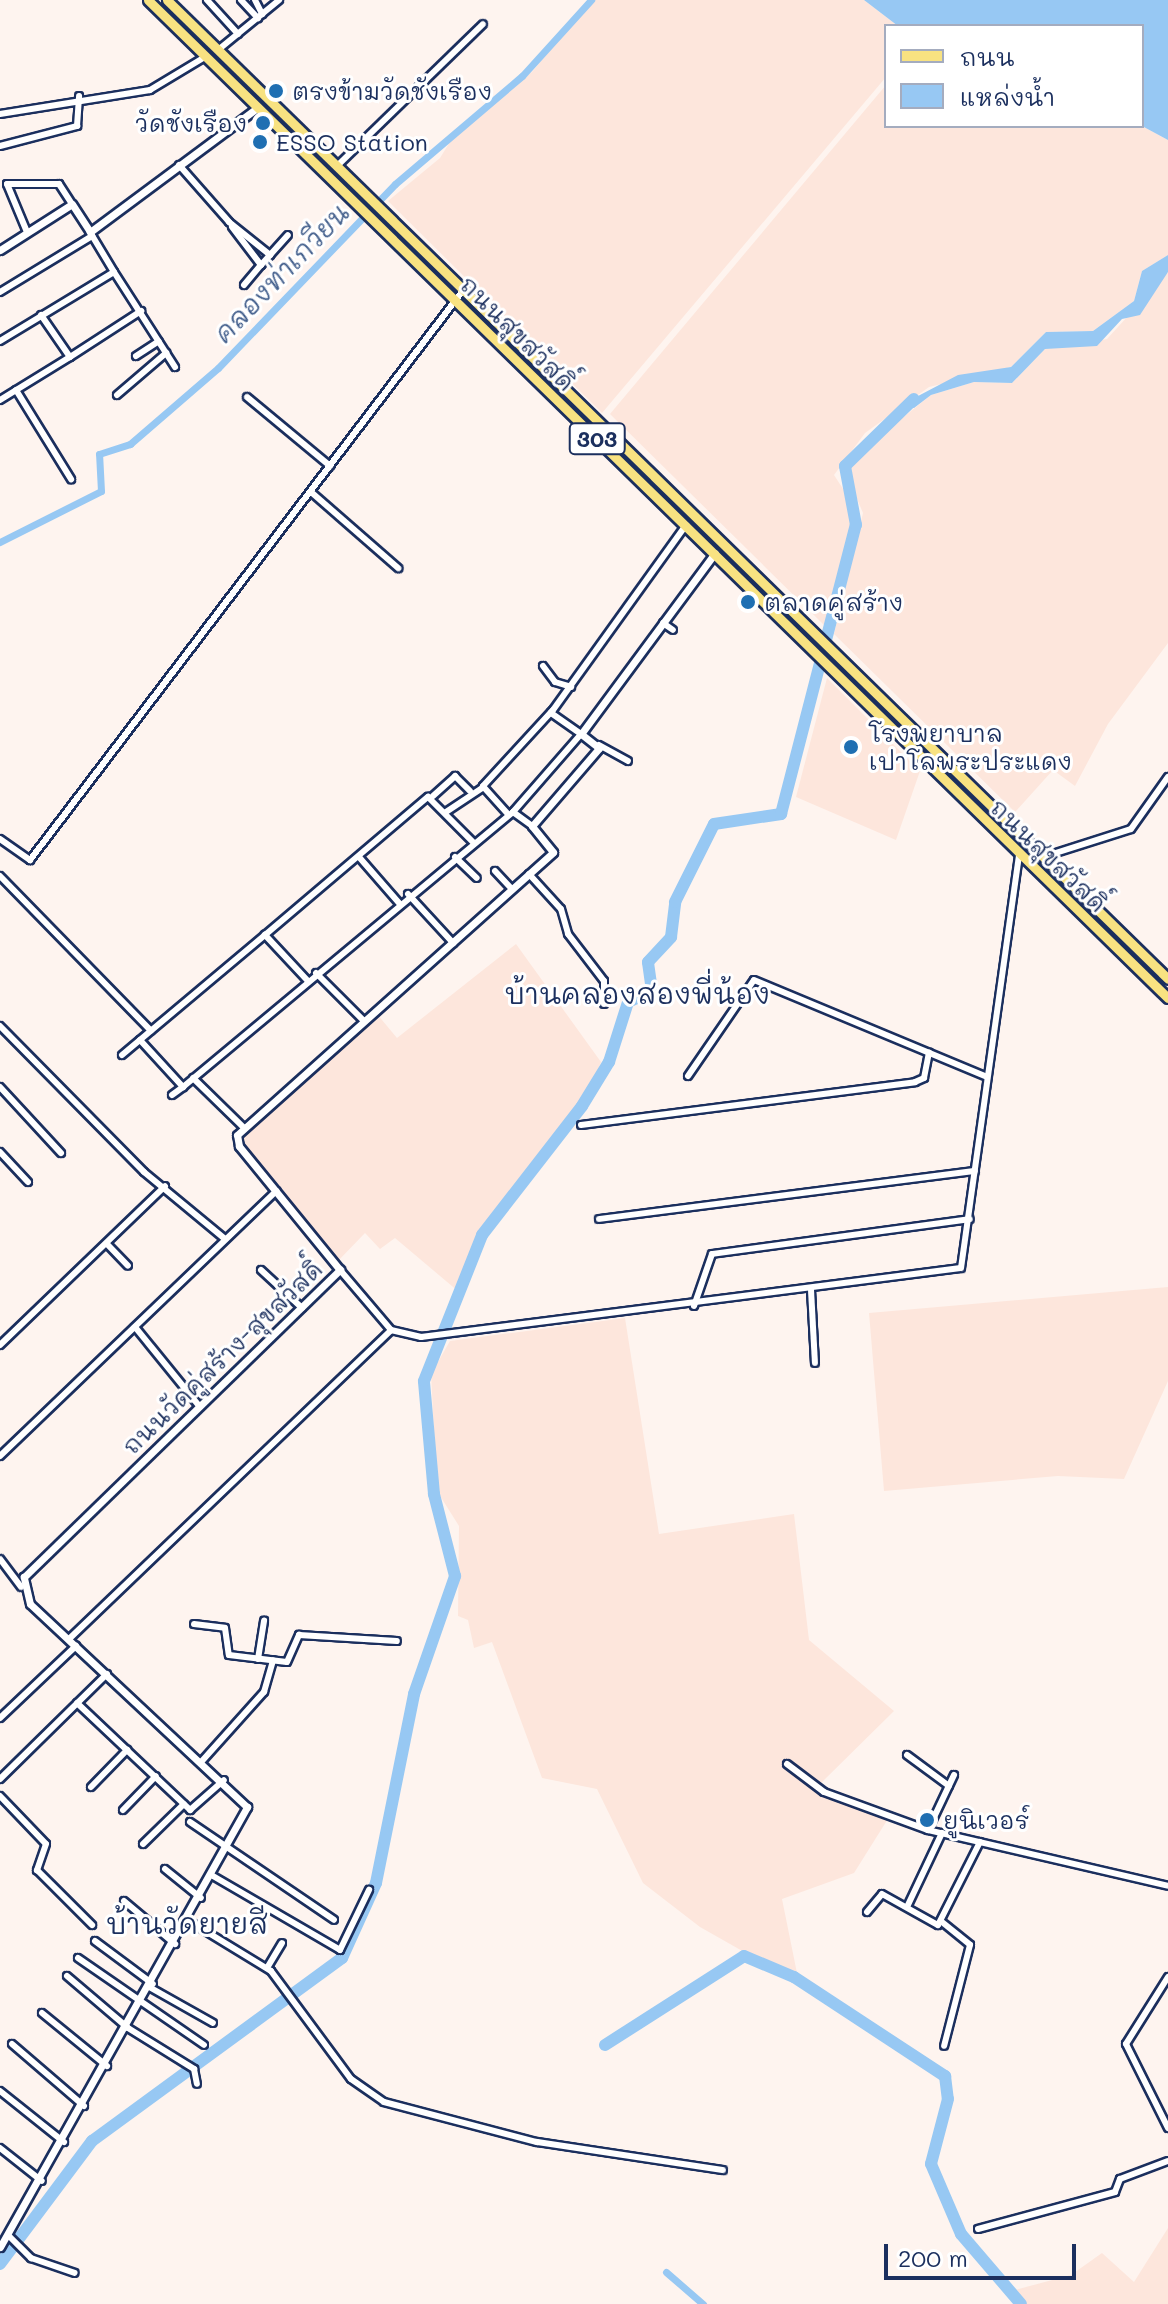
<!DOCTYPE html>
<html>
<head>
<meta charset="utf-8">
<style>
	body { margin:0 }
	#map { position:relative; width:1168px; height:2304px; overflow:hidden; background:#fef4ef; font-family:Mali,"Playpen Sans Thai",sans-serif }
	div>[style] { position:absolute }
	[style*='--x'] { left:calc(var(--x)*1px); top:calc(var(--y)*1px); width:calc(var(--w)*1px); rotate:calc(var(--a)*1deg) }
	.built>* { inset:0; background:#fde6dc }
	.water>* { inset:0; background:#97c8f3 }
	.canal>* { height:7px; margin:-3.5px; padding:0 3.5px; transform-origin:3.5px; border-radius:3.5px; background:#97c8f3 }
	.river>* { height:12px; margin:-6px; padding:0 6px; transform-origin:6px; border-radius:6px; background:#97c8f3 }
	.roads { filter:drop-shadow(2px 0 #1b2f5e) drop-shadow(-2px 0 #1b2f5e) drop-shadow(0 2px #1b2f5e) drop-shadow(0 -2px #1b2f5e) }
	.minor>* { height:6px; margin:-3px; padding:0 3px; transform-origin:3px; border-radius:3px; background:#fff }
	.tertiary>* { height:7px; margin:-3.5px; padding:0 3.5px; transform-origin:3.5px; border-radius:3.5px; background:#fff }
	.primary>* { height:9px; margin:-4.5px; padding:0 4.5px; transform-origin:4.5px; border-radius:4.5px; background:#f8e281 }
	.dots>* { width:22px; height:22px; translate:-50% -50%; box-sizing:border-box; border:4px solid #fff; border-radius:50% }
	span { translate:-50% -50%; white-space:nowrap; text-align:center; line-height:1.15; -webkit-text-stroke:6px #fff; paint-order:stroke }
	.shield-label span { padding:2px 6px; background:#fff; border:2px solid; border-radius:6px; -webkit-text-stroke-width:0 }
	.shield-label { font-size:22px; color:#1b2f5e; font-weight:700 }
	.poi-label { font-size:24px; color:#1b2f5e }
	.left { translate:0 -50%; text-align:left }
	.right { translate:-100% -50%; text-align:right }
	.street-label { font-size:24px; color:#1b2f5e }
	.water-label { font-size:26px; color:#405d8b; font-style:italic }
	.quarter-label { font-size:28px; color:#1b2f5e }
	.legend { position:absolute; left:884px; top:24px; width:260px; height:104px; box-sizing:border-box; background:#fff; border:2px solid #a4acbf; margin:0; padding:10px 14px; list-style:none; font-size:24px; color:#1b2f5e }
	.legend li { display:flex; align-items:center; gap:16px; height:40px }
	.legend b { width:40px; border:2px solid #a4acbf }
	.scale { position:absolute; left:884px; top:2244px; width:192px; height:36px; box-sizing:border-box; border:4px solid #1b2f5e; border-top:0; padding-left:10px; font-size:24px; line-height:28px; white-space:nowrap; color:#1b2f5e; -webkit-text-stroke:6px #fff; paint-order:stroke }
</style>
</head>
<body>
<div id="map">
	<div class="built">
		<div style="clip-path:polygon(592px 0,864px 0,898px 26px,886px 26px,886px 77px,602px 413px,388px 201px,440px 158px,458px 129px,532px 72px)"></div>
		<div style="clip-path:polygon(886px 85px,886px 126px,1142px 126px,1168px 140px,1168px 255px,1142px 271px,1134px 301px,1093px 331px,1046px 332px,1011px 367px,929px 387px,865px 433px,834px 475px,860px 515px,826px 627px,610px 414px)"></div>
		<div style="clip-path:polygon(1168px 272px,1168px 643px,1108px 724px,1075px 786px,1053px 770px,1015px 812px,834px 634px,863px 513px,847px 475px,856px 455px,931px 395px,974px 382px,1012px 383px,1045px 349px,1107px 339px)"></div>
		<div style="clip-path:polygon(827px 678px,920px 771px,896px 840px,796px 797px)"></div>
		<div style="clip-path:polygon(516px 944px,601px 1062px,592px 1084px,496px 1214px,459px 1292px,395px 1238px,380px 1249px,365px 1233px,337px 1262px,240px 1143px,243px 1133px,377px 1014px,397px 1038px)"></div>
		<div style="clip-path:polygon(1168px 1287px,1168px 1381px,1124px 1479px,1058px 1476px,884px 1491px,869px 1313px)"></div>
		<div style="clip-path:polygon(625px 1318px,659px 1534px,794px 1514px,809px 1640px,894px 1711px,819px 1785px,891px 1814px,854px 1873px,782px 1899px,799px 1983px,700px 1927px,643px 1883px,597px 1789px,542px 1778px,492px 1642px,474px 1648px,468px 1620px,458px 1616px,459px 1526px,437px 1491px,431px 1374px,450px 1341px)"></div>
		<div style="clip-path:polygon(1168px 2228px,1168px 2304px,1023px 2304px,1011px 2291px,1071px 2275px,1102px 2253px,1134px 2282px)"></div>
	</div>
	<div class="water">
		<div style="clip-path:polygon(864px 0,1168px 0,1168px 140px,1142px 126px,1142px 26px,898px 26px)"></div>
		<div style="clip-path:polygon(1168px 255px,1168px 272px,1140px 315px,1122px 319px,1097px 346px,1045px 349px,1012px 383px,974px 382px,931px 395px,914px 408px,901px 405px,958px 375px,1011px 367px,1046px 332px,1093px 331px,1134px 301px,1142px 271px)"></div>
	</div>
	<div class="canal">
		<div style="--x:0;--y:542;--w:113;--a:-26.8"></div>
		<div style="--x:101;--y:491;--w:37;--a:-93"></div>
		<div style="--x:99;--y:454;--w:33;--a:-18"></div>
		<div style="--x:130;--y:444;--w:116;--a:-40.8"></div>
		<div style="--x:218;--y:368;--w:255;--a:-46.1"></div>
		<div style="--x:395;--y:184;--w:167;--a:-40.4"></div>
		<div style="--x:522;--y:76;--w:103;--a:-47.8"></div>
		<div style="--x:666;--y:2272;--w:49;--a:40.9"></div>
	</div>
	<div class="river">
		<div style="--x:605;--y:2045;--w:165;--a:-32.6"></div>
		<div style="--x:744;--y:1956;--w:54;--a:22.8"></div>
		<div style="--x:794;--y:1977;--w:181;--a:33.3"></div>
		<div style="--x:945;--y:2076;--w:23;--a:83"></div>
		<div style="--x:948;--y:2099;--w:67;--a:104.7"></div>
		<div style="--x:931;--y:2164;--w:76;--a:66.8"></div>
		<div style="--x:961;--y:2234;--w:92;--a:49.4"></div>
		<div style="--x:0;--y:2264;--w:154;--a:-53.2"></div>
		<div style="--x:92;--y:2141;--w:310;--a:-36.2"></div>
		<div style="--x:342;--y:1958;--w:82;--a:-65.6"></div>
		<div style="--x:376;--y:1883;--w:193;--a:-78.6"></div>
		<div style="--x:414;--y:1694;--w:125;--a:-70.8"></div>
		<div style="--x:455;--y:1576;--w:85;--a:-104.4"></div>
		<div style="--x:434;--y:1494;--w:113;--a:-95.1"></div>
		<div style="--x:424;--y:1381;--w:157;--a:-68.3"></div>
		<div style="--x:482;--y:1235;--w:163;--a:-52.2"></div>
		<div style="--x:582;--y:1106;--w:52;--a:-58.5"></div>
		<div style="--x:609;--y:1062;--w:63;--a:-72.4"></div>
		<div style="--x:628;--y:1002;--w:26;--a:-25"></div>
		<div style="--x:652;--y:991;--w:29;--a:-98"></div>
		<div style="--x:648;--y:962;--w:34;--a:-47"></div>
		<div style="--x:671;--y:937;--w:35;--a:-83"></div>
		<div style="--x:675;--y:902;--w:87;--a:-63.4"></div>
		<div style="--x:714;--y:824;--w:68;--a:-8.5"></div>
		<div style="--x:781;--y:814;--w:299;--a:-75.5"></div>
		<div style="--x:856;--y:525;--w:60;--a:-100.6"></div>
		<div style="--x:845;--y:466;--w:96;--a:-44.2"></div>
	</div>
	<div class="roads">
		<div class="minor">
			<div style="--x:207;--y:0;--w:46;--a:47.6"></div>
			<div style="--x:241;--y:0;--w:25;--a:47"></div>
			<div style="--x:255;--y:0;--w:16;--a:63"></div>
			<div style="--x:218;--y:50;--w:79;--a:-39.3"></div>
			<div style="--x:0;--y:114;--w:152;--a:-9.1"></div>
			<div style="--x:150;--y:90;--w:64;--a:-31"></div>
			<div style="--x:0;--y:146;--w:80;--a:-14.6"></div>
			<div style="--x:77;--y:126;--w:30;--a:-86"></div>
			<div style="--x:179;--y:165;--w:76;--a:48.7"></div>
			<div style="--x:229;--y:222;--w:53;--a:38.8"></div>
			<div style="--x:338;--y:165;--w:202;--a:-44.2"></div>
			<div style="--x:232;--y:227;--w:48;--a:52.7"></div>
			<div style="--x:261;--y:265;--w:40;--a:-48"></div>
			<div style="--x:27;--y:232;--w:52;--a:-112.6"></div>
			<div style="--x:7;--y:184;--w:52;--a:0"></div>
			<div style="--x:59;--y:184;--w:24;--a:57"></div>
			<div style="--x:114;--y:272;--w:113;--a:57.3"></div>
			<div style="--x:244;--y:285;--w:26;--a:-50"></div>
			<div style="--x:0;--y:292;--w:108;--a:-31.3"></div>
			<div style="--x:41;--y:315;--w:51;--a:55.4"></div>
			<div style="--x:70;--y:357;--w:85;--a:-32.9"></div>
			<div style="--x:0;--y:341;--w:133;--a:-31.2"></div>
			<div style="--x:114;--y:272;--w:47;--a:-121"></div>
			<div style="--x:136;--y:356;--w:27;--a:-33"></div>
			<div style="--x:16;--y:390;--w:105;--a:58.3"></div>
			<div style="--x:117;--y:395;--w:65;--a:-40.6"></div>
			<div style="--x:247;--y:397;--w:108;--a:39.7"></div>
			<div style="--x:0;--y:400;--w:82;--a:-31.6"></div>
			<div style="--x:311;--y:492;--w:116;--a:41.1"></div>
			<div style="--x:663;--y:623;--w:12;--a:35"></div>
			<div style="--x:543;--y:666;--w:20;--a:53"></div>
			<div style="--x:555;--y:682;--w:17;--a:17"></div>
			<div style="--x:599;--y:745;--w:33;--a:29"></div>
			<div style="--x:433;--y:796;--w:30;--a:-42"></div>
			<div style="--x:455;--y:776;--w:21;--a:45"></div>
			<div style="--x:446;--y:812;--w:43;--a:-33.7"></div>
			<div style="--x:513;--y:812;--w:24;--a:36"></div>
			<div style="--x:507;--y:813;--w:36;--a:-132"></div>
			<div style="--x:483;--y:786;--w:103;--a:-47.4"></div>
			<div style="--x:553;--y:710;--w:228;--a:-54.3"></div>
			<div style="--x:0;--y:839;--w:37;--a:35"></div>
			<div style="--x:30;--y:860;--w:717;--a:-52.76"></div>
			<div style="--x:359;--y:857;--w:61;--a:49"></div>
			<div style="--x:455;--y:857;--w:30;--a:44"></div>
			<div style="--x:1043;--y:857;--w:92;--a:-17.7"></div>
			<div style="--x:1131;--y:829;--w:64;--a:-54.6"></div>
			<div style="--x:495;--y:871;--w:25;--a:47"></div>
			<div style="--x:529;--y:874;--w:47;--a:47.6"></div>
			<div style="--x:561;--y:909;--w:26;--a:74"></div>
			<div style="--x:568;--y:934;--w:59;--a:52.5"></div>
			<div style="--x:604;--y:981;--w:23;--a:90"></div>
			<div style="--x:0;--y:876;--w:216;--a:45.7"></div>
			<div style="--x:408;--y:894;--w:67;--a:47.4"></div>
			<div style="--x:316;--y:973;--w:68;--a:45"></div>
			<div style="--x:307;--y:980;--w:62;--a:-133"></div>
			<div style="--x:265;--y:935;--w:214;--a:-40.3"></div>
			<div style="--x:428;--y:797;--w:64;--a:45"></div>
			<div style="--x:0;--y:1026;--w:205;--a:45.4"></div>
			<div style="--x:144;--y:1172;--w:105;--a:39.6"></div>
			<div style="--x:140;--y:1040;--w:64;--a:47.5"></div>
			<div style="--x:183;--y:1087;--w:430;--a:-39.8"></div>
			<div style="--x:513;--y:812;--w:103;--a:-48.9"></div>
			<div style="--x:581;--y:734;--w:37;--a:-145"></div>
			<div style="--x:122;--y:1055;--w:187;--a:-40"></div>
			<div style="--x:688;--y:1076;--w:116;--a:-55.5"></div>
			<div style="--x:754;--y:980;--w:252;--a:22.6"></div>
			<div style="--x:193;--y:1078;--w:70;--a:44.4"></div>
			<div style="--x:0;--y:1087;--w:90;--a:47.3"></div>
			<div style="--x:172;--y:1095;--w:14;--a:-36"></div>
			<div style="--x:581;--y:1125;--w:337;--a:-7.3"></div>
			<div style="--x:915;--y:1082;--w:10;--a:-24"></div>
			<div style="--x:924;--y:1078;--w:26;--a:-79"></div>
			<div style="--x:0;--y:1152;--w:41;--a:47"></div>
			<div style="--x:599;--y:1219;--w:379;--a:-7.3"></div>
			<div style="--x:107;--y:1244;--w:30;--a:46"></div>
			<div style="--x:261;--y:1270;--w:56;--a:42.8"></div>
			<div style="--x:340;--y:1270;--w:79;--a:49.6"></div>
			<div style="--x:391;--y:1330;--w:31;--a:13"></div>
			<div style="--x:421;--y:1337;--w:544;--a:-7.28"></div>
			<div style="--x:961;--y:1268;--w:419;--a:-82"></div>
			<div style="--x:811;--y:1290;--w:73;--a:86.9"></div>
			<div style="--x:694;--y:1306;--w:55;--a:-70.9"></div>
			<div style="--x:712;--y:1254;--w:260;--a:-7.7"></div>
			<div style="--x:135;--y:1327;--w:103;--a:50.9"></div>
			<div style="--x:0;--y:1345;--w:229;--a:-43.9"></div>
			<div style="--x:0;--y:1456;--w:383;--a:-43.8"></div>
			<div style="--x:0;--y:1559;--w:35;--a:53"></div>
			<div style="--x:194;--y:1624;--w:31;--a:7"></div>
			<div style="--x:225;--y:1628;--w:27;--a:82"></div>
			<div style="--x:229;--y:1655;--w:58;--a:6.9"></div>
			<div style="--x:287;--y:1662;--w:30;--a:-66"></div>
			<div style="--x:299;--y:1635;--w:98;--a:3.5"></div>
			<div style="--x:69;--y:1639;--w:446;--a:-43.8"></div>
			<div style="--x:258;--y:1659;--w:39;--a:-81"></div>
			<div style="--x:77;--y:1703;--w:156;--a:43.4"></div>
			<div style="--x:190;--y:1810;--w:45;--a:-41.4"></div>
			<div style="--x:0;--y:1718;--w:105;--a:-43.5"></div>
			<div style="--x:907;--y:1755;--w:52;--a:36.4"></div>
			<div style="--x:202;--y:1761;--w:93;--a:-48.1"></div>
			<div style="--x:264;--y:1692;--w:33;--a:-74"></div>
			<div style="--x:787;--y:1764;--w:46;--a:37.1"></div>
			<div style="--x:824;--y:1792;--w:111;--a:20.1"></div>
			<div style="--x:928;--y:1830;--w:246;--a:13.1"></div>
			<div style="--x:0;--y:1779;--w:150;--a:-44.5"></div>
			<div style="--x:91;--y:1787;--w:52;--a:-45.8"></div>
			<div style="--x:0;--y:1796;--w:66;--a:46.2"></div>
			<div style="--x:46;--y:1844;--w:28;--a:109"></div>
			<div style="--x:37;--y:1870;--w:78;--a:45"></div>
			<div style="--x:123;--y:1810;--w:47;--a:-45.9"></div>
			<div style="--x:190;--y:1822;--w:174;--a:34.2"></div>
			<div style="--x:928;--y:1830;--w:61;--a:-64.7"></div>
			<div style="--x:143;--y:1844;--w:57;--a:-44.3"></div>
			<div style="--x:165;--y:1869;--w:46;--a:38.9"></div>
			<div style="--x:213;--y:1876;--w:147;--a:30.2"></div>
			<div style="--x:340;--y:1950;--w:67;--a:-64.2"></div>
			<div style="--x:124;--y:1901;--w:67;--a:40.1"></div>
			<div style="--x:907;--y:1907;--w:82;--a:-64.7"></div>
			<div style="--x:867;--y:1912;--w:23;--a:-50"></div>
			<div style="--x:882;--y:1894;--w:64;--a:29"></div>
			<div style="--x:938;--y:1925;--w:93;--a:-63.2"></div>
			<div style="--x:189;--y:1921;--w:96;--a:31.4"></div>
			<div style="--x:271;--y:1971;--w:134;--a:53.5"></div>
			<div style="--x:351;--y:2079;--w:40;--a:34.9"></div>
			<div style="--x:384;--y:2102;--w:158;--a:14.7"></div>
			<div style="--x:537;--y:2142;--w:188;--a:8.6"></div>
			<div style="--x:942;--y:1922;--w:36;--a:39"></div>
			<div style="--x:970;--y:1945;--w:104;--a:104.4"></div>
			<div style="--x:95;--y:1941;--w:72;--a:36.6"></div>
			<div style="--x:78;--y:1958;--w:153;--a:34.6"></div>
			<div style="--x:267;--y:1968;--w:29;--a:-59"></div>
			<div style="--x:67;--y:1976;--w:80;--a:40.4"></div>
			<div style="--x:128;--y:2028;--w:78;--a:31.8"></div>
			<div style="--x:194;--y:2069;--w:15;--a:79"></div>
			<div style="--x:1168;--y:1977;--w:79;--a:122.1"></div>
			<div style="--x:1126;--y:2044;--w:94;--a:63.4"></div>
			<div style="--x:151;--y:1988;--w:71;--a:29.4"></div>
			<div style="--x:42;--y:2013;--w:84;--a:39.2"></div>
			<div style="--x:12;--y:2044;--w:95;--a:40.7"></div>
			<div style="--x:0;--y:2091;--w:82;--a:38.6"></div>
			<div style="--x:0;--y:2148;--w:53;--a:38.2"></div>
			<div style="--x:978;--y:2229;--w:142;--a:-15.1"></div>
			<div style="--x:1115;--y:2192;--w:14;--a:-69"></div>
			<div style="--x:1120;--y:2179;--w:51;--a:-20.6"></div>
			<div style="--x:8;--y:2235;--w:33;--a:45"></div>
			<div style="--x:31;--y:2258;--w:46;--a:18.8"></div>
		</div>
		<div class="tertiary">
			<div style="--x:0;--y:250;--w:85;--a:-32.6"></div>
			<div style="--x:72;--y:204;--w:33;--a:57"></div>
			<div style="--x:90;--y:232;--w:208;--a:-36.6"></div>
			<div style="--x:0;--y:2247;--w:505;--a:-60.69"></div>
			<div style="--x:247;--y:1807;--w:297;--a:-136.9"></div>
			<div style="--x:30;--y:1604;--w:28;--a:-103"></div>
			<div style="--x:24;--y:1577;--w:441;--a:-44.2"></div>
			<div style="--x:340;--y:1270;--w:160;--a:-129.2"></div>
			<div style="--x:239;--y:1146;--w:11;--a:-100"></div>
			<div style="--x:237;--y:1135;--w:424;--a:-41.8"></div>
			<div style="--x:553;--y:852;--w:33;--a:-129"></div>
			<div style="--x:532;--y:826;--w:103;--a:-49.3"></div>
			<div style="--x:599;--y:748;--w:23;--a:-142"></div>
			<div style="--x:581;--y:734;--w:225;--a:-53.5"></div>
		</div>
		<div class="primary">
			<div style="--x:148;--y:0;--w:1427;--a:44.38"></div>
			<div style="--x:167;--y:0;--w:1400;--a:44.36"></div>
		</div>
	</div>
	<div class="dots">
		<div style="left:276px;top:91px;background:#1f6fb2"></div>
		<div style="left:263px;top:123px;background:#1f6fb2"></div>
		<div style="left:260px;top:142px;background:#1f6fb2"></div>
		<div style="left:748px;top:602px;background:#1f6fb2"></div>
		<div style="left:851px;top:747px;background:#1f6fb2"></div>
		<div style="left:927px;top:1820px;background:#1f6fb2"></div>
	</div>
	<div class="shield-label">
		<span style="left:597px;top:439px">303</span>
	</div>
	<div class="poi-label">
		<span class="left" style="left:292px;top:91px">ตรงข้ามวัดชังเรือง</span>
		<span class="right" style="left:247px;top:123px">วัดชังเรือง</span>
		<span class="left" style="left:276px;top:142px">ESSO Station</span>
		<span class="left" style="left:764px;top:602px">ตลาดคู่สร้าง</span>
		<span class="left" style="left:869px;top:747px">โรงพยาบาล<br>เปาโลพระประแดง</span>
		<span class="left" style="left:943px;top:1820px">ยูนิเวอร์</span>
	</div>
	<div class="street-label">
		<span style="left:518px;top:333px;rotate:45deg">ถนนสุขสวัสดิ์</span>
		<span style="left:1049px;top:855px;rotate:44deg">ถนนสุขสวัสดิ์</span>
		<span style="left:222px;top:1357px;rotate:-44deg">ถนนวัดคู่สร้าง-สุขสวัสดิ์</span>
	</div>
	<div class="water-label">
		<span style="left:282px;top:273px;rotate:-46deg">คลองท่าเกวียน</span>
	</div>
	<div class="quarter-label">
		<span style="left:637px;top:993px">บ้านคลองสองพี่น้อง</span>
		<span style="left:187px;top:1923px">บ้านวัดยายสี</span>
	</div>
	<ul class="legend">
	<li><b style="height:10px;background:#f8e281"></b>ถนน</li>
	<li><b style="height:22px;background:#97c8f3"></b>แหล่งน้ำ</li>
	</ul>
	<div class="scale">200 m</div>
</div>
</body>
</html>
